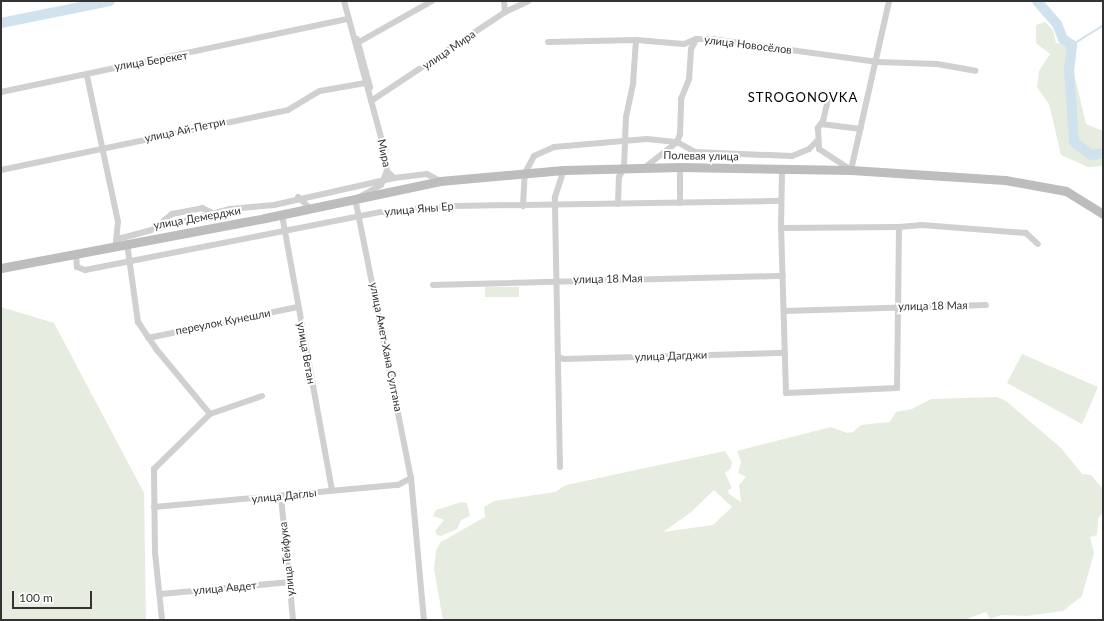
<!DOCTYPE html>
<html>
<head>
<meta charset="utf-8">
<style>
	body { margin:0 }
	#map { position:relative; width:1104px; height:621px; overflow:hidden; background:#fff; font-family:Lato,sans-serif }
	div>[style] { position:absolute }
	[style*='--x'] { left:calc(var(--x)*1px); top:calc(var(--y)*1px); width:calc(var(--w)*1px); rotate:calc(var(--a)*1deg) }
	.green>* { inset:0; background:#e6ecdf; transform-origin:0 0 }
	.stream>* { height:1.5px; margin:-0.75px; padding:0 0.75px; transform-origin:0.75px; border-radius:0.75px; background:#cfe2ee }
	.river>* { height:10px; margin:-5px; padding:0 5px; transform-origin:5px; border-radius:5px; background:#cfe2ee }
	.minor>* { height:6px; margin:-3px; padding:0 3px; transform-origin:3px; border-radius:3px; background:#d0d0d0 }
	.secondary>* { height:9px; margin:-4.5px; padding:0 4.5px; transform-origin:4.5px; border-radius:4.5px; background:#bdbdbd }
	span { translate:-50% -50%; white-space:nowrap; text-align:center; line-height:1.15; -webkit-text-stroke:4px #fff; paint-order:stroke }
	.street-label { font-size:11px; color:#333 }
	.quarter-label { font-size:13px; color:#000; letter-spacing:1px }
	.frame { position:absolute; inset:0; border:2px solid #333; pointer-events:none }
	.scale { position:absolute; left:12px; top:591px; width:80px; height:18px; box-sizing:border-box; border:2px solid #333; border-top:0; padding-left:5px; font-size:12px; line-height:14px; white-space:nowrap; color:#333; -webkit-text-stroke:3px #fff; paint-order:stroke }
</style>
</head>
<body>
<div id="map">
	<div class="green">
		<div style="clip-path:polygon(1045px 22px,1053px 30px,1056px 43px,1077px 45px,1074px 73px,1086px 124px,1103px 131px,1103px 166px,1088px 167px,1061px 155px,1049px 104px,1037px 87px,1039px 71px,1050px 54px,1036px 43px,1036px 25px)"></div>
		<div style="left:519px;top:287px;width:10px;height:34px;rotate:90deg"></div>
		<div style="clip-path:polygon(1px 307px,54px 323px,144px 493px,146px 620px,1px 620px)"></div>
		<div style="clip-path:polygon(1022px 354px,1098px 387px,1082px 424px,1007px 383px)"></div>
		<div style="clip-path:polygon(evenodd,997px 397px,1006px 401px,1061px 448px,1082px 474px,1091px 475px,1103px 489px,1103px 512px,1098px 519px,1097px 535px,1090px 537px,1094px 553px,1082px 596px,1063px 611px,1026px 616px,1001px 615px,990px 619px,986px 612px,964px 620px,443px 620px,434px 569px,436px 550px,441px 542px,485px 517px,484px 507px,494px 501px,555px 492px,566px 485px,725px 451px,732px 462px,731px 468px,725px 473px,732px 488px,728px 490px,729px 494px,741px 502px,739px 485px,746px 477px,738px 473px,741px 462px,737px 451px,831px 427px,847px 433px,853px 432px,861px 425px,890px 422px,896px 412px,912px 409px,931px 399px,997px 397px,714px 490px,732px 507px,713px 525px,663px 532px,690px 513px,714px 490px)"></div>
		<div style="clip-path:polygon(462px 502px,467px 503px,470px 516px,461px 520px,457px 529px,441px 536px,437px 535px,435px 531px,444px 520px,433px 516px,436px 510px)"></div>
	</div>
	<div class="stream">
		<div style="--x:1072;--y:45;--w:36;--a:-32"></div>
	</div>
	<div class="river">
		<div style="--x:1037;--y:1;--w:30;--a:49"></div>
		<div style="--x:1057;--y:24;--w:16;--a:68"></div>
		<div style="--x:1063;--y:39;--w:11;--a:34"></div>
		<div style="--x:1072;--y:45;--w:24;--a:97"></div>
		<div style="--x:1069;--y:69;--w:73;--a:86.1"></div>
		<div style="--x:1074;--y:142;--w:21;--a:37"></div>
		<div style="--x:1091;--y:155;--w:12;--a:-9"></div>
		<div style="--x:1;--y:23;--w:111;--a:-11.4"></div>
	</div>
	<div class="minor">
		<div style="--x:344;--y:1;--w:152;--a:74.8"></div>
		<div style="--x:384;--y:148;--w:23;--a:83"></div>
		<div style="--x:387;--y:171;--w:10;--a:45"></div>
		<div style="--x:394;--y:178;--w:33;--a:-7"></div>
		<div style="--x:427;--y:174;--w:15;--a:28"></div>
		<div style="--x:504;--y:1;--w:11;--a:85"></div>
		<div style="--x:357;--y:39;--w:50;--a:74.8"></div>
		<div style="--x:359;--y:42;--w:84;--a:-29.3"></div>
		<div style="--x:548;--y:42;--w:88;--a:-1.3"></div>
		<div style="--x:636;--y:40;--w:48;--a:4.8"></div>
		<div style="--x:684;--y:44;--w:13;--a:-23"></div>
		<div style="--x:696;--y:39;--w:16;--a:0"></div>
		<div style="--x:712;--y:39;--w:167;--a:7.9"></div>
		<div style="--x:877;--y:62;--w:60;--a:1.9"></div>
		<div style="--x:937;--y:64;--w:39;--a:10"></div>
		<div style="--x:87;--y:76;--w:149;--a:78"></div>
		<div style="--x:118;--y:222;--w:20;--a:96"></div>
		<div style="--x:1;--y:92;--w:355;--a:-11.9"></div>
		<div style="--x:829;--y:95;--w:27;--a:103"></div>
		<div style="--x:823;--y:121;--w:9;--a:126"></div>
		<div style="--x:818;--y:128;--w:21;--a:87"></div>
		<div style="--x:819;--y:149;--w:38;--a:33"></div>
		<div style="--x:851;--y:170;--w:173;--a:-77.3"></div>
		<div style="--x:371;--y:101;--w:161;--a:-33.6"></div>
		<div style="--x:505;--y:12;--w:26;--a:-25"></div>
		<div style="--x:821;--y:124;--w:40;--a:7.1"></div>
		<div style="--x:680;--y:167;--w:36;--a:90"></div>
		<div style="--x:644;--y:168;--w:42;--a:-38.2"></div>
		<div style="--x:677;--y:142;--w:9;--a:-69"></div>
		<div style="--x:680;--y:134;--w:35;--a:-88"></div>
		<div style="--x:681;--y:99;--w:22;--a:-68"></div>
		<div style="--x:689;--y:79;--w:30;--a:-86"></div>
		<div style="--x:691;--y:49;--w:10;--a:-61"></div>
		<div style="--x:1;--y:170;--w:293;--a:-11.8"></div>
		<div style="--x:288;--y:110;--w:37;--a:-31"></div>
		<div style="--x:320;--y:91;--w:46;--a:-10.1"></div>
		<div style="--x:387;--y:171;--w:15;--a:113"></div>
		<div style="--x:381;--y:185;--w:25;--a:151"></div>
		<div style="--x:359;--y:197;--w:7;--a:117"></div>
		<div style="--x:356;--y:203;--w:280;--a:78.7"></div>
		<div style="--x:411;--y:478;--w:143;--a:84.8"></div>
		<div style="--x:298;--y:197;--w:16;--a:43"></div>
		<div style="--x:618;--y:204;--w:27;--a:-88"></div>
		<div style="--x:619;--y:177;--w:10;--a:-61"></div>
		<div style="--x:624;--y:168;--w:51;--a:-87.8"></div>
		<div style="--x:626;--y:117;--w:35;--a:-78"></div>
		<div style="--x:633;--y:83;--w:43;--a:-86"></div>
		<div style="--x:523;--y:206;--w:33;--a:-87"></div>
		<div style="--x:525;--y:173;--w:19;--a:-62"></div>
		<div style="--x:534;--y:156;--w:22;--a:-24"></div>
		<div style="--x:554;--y:147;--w:93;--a:-4.9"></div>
		<div style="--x:647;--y:139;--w:30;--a:6"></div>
		<div style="--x:677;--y:142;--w:21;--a:29"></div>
		<div style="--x:695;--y:152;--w:97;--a:2.4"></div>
		<div style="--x:792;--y:156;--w:18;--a:-22"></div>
		<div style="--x:809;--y:149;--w:11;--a:-45"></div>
		<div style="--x:282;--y:215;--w:280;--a:79.7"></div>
		<div style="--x:899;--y:227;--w:23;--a:-5"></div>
		<div style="--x:922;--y:225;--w:104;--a:4.4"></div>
		<div style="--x:1026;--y:233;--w:16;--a:43"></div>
		<div style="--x:781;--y:228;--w:118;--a:-0.5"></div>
		<div style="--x:899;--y:227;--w:161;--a:90.7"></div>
		<div style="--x:897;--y:388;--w:111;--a:177.4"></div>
		<div style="--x:786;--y:393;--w:165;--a:-91.7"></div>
		<div style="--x:781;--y:228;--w:57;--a:-89"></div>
		<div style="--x:154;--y:229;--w:23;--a:-40"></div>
		<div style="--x:172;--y:214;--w:31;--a:-11"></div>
		<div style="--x:202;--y:208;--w:12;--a:24"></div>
		<div style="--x:118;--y:239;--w:116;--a:-15"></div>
		<div style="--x:230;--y:209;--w:44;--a:-5.2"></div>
		<div style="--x:274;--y:205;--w:123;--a:-12.7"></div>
		<div style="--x:127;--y:243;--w:80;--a:82.1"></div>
		<div style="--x:138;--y:322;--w:34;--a:56"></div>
		<div style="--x:157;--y:350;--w:83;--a:50.4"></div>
		<div style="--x:76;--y:254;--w:13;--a:86"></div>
		<div style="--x:77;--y:267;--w:9;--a:21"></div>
		<div style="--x:85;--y:270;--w:303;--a:-11.1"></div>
		<div style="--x:382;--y:212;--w:72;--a:-4.8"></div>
		<div style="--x:454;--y:206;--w:327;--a:-0.9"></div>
		<div style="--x:433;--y:285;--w:350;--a:-1.5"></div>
		<div style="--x:784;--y:311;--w:202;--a:-1.7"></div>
		<div style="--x:148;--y:338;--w:153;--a:-11.7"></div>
		<div style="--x:558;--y:357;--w:6;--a:18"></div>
		<div style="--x:564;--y:359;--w:221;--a:-1.6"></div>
		<div style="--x:560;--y:467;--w:270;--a:-91.1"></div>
		<div style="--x:555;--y:197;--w:28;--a:-72"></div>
		<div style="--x:281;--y:497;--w:124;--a:84.4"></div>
		<div style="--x:154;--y:507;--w:245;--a:-5.2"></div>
		<div style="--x:398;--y:485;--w:15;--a:-28"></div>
		<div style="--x:161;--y:594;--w:130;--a:-5.3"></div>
		<div style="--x:162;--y:620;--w:68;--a:-95.9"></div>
		<div style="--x:155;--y:552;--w:83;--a:-90.7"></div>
		<div style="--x:154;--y:469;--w:78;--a:-44.5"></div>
		<div style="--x:210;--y:414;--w:55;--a:-19.1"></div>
	</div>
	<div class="secondary">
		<div style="--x:1;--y:268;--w:269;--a:-10.7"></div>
		<div style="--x:265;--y:218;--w:179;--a:-11.9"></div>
		<div style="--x:440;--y:181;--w:124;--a:-5.1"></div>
		<div style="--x:564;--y:170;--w:116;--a:-1.5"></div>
		<div style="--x:680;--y:167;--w:171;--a:1"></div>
		<div style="--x:851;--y:170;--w:154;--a:3.7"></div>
		<div style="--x:1005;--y:180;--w:62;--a:10.2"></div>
		<div style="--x:1066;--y:191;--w:44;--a:31.9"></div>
	</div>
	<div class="street-label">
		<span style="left:748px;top:45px;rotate:7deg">улица Новосёлов</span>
		<span style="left:449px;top:50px;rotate:-34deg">улица Мира</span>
		<span style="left:151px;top:61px;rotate:-9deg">улица Берекет</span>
		<span style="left:185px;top:130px;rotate:-12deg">улица Ай-Петри</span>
		<span style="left:384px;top:153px;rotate:78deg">Мира</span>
		<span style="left:701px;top:156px;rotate:1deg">Полевая улица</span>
		<span style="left:419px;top:209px;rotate:-5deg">улица Яны Ер</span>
		<span style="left:197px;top:218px;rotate:-10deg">улица Демерджи</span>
		<span style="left:608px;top:279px;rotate:-1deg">улица 18 Мая</span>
		<span style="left:933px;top:306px;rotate:-1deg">улица 18 Мая</span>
		<span style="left:223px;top:322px;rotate:-11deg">переулок Кунешли</span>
		<span style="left:386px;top:347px;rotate:79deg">улица Амет-Хана Султана</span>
		<span style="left:306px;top:353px;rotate:80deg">улица Ветан</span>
		<span style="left:671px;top:356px;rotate:-2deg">улица Дагджи</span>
		<span style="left:284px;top:496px;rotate:-6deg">улица Даглы</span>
		<span style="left:287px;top:559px;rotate:-96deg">улица Тейфука</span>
		<span style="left:225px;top:588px;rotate:-5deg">улица Авдет</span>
	</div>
	<div class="quarter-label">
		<span style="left:803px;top:97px">STROGONOVKA</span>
	</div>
	<div class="frame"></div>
	<div class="scale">100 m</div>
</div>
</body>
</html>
